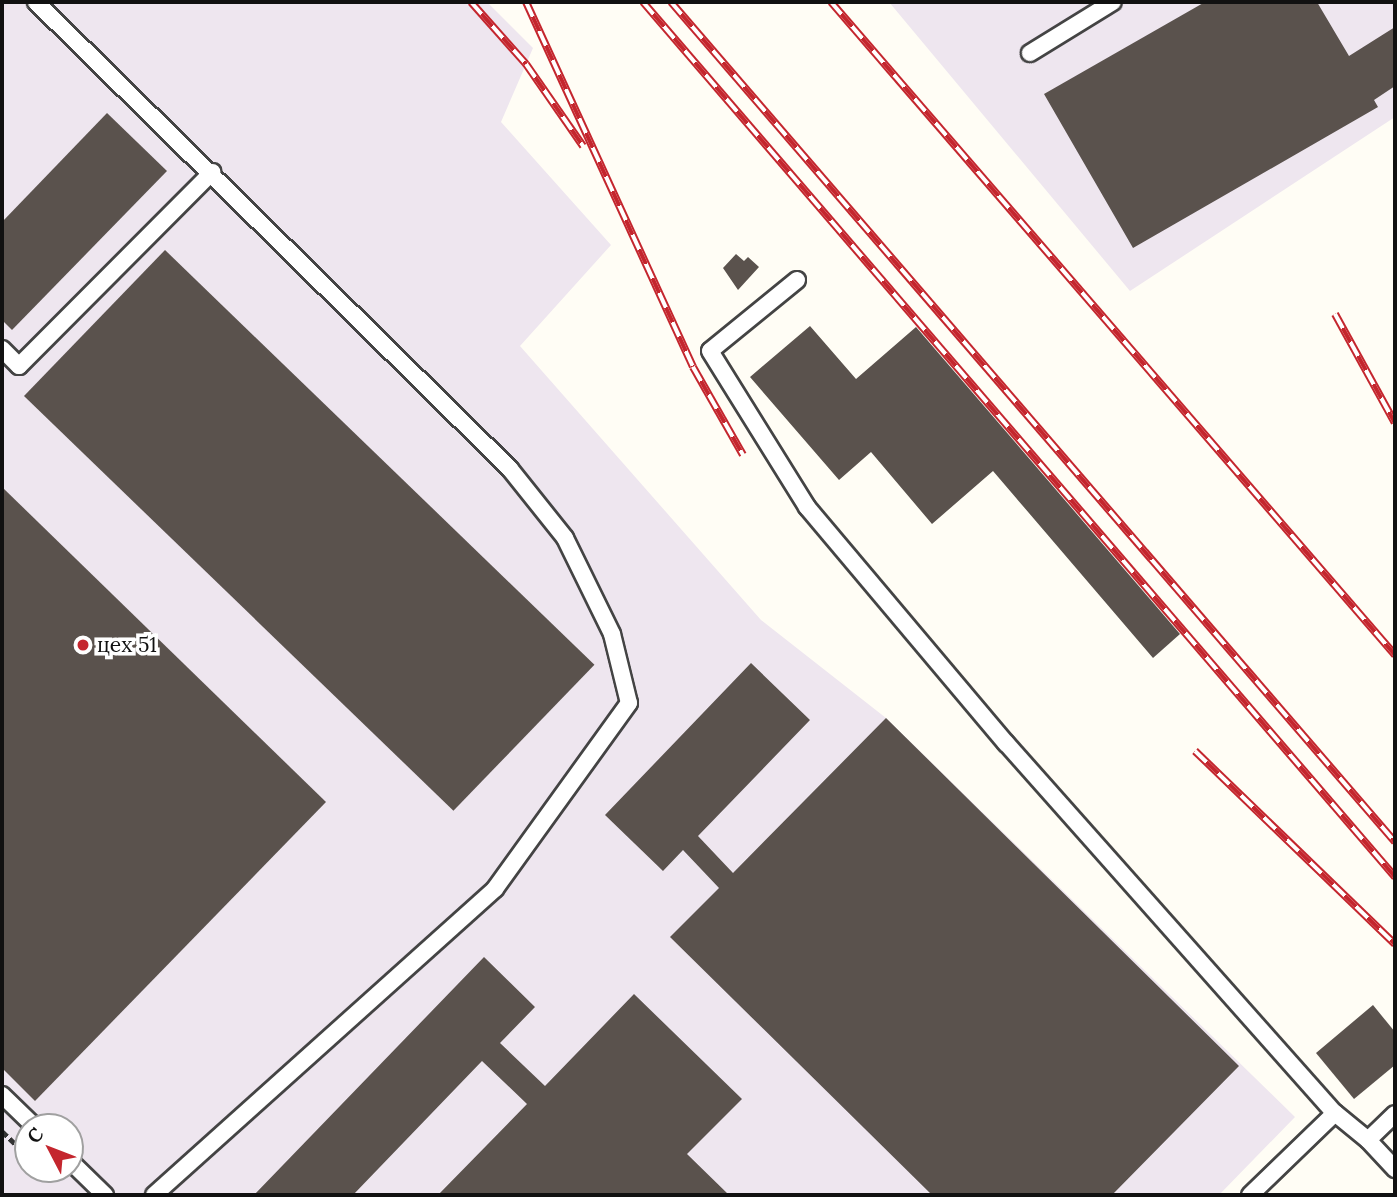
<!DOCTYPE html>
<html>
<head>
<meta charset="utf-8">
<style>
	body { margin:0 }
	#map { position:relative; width:1397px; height:1197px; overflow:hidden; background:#fffdf5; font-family:Lora,serif }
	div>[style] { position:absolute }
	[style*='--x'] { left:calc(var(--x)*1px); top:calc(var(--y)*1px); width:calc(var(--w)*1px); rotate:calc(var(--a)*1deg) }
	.industrial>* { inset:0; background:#eee6ef }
	.building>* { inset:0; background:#5a524d; transform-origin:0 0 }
	.path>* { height:4.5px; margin-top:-2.25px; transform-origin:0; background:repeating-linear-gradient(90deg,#333 0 7px,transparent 0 10.5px) }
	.roads { filter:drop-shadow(2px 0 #444) drop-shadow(-2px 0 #444) drop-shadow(0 2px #444) drop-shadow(0 -2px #444) }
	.lane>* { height:16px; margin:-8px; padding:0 8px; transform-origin:8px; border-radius:8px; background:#fff }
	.rail>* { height:8px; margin-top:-4px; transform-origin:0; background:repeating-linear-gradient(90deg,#fff 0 16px,#c4262e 0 32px); box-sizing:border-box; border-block:2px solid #c4262e }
	.dots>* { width:19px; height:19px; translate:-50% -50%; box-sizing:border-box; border:4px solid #fff; border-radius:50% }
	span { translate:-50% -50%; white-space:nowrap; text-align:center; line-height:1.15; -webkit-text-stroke:7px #fff; paint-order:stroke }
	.poi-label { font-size:21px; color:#111 }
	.left { translate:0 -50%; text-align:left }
	.frame { position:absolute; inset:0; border:4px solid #111; pointer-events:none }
	.north { position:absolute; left:14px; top:1113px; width:70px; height:70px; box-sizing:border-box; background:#fff; border:2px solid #a0a0a0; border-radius:50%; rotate:312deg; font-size:19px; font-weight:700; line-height:28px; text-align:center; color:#111 }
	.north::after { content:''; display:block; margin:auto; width:24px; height:32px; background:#c4262e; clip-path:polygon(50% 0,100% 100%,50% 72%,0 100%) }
</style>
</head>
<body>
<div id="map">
	<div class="industrial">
		<div style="clip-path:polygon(evenodd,2px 2px,487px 2px,533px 48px,501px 122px,611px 245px,520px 346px,761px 620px,886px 718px,1295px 1117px,1219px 1195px,2px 1195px,2px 2px,28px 1127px,70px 1127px,70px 1169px,28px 1169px,28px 1127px)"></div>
		<div style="clip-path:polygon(889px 2px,1395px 2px,1395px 117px,1130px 291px)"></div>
	</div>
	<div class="building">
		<div style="clip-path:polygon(1205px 2px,1317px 2px,1349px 56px,1395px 27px,1395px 86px,1374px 100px,1378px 107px,1133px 248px,1044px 94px)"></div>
		<div style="clip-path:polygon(107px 113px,167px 171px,12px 330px,2px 320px,2px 222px)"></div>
		<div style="left:165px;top:250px;width:597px;height:203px;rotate:44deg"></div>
		<div style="clip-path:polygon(736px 254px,744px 261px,748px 257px,759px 267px,738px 290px,723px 268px)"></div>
		<div style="clip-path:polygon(810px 326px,856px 379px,916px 327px,1180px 634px,1153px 658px,993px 471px,932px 524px,871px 452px,839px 480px,750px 377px)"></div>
		<div style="clip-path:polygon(2px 487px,326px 802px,35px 1101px,2px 1068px)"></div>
		<div style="clip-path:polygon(751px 663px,810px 720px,698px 836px,733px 873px,886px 718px,1239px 1066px,1112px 1195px,932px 1195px,670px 937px,719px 888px,683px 850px,663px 871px,605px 815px)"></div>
		<div style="clip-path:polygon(484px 957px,535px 1007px,500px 1043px,545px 1086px,634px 994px,742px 1099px,687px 1154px,729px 1195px,438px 1195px,527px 1104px,482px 1061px,353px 1195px,254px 1195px)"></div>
		<div style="clip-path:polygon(1373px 1005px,1395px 1032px,1395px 1065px,1354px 1099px,1316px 1053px)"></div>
	</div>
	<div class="path">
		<div style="--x:2;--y:1131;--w:29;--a:44"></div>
		<div style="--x:23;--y:1151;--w:6;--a:-39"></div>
	</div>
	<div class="roads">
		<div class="lane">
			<div style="--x:36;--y:2;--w:665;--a:44.57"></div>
			<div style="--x:510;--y:469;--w:88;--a:51.4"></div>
			<div style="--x:565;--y:538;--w:107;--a:63.9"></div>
			<div style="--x:612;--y:634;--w:71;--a:76.2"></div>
			<div style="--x:629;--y:703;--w:229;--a:125.8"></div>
			<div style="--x:495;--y:889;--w:458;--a:138.1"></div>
			<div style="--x:1030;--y:53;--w:97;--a:-31.6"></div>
			<div style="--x:797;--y:280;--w:112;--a:140.8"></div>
			<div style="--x:710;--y:351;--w:184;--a:58.1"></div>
			<div style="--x:807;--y:507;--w:309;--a:49.9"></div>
			<div style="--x:1006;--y:743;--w:495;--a:48.4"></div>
			<div style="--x:1335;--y:1113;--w:118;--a:136"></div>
			<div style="--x:2;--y:349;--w:24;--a:45"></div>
			<div style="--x:19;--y:366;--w:274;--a:-45.1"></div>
			<div style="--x:2;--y:1095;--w:46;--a:44.1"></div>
			<div style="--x:1335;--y:1113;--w:43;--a:39.3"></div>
			<div style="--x:1368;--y:1140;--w:37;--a:-44"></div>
			<div style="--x:1368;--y:1140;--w:40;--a:47"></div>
			<div style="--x:70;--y:1161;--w:49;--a:44.2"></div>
		</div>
	</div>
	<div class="rail">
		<div style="--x:471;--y:2;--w:83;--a:48.4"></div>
		<div style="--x:526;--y:64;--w:100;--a:55.2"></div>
		<div style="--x:526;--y:2;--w:401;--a:65.4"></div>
		<div style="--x:693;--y:367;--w:101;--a:60.4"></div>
		<div style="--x:643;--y:2;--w:1154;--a:49.32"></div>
		<div style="--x:671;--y:2;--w:1109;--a:49.24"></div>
		<div style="--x:831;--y:2;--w:863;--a:49.18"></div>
		<div style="--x:1335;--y:314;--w:124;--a:61.2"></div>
		<div style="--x:1195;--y:751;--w:278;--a:44"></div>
	</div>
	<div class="dots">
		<div style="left:83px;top:645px;background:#c4262e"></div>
	</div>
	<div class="poi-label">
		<span class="left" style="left:97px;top:645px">цех 51</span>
	</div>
	<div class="frame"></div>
	<div class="north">С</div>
</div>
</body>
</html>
